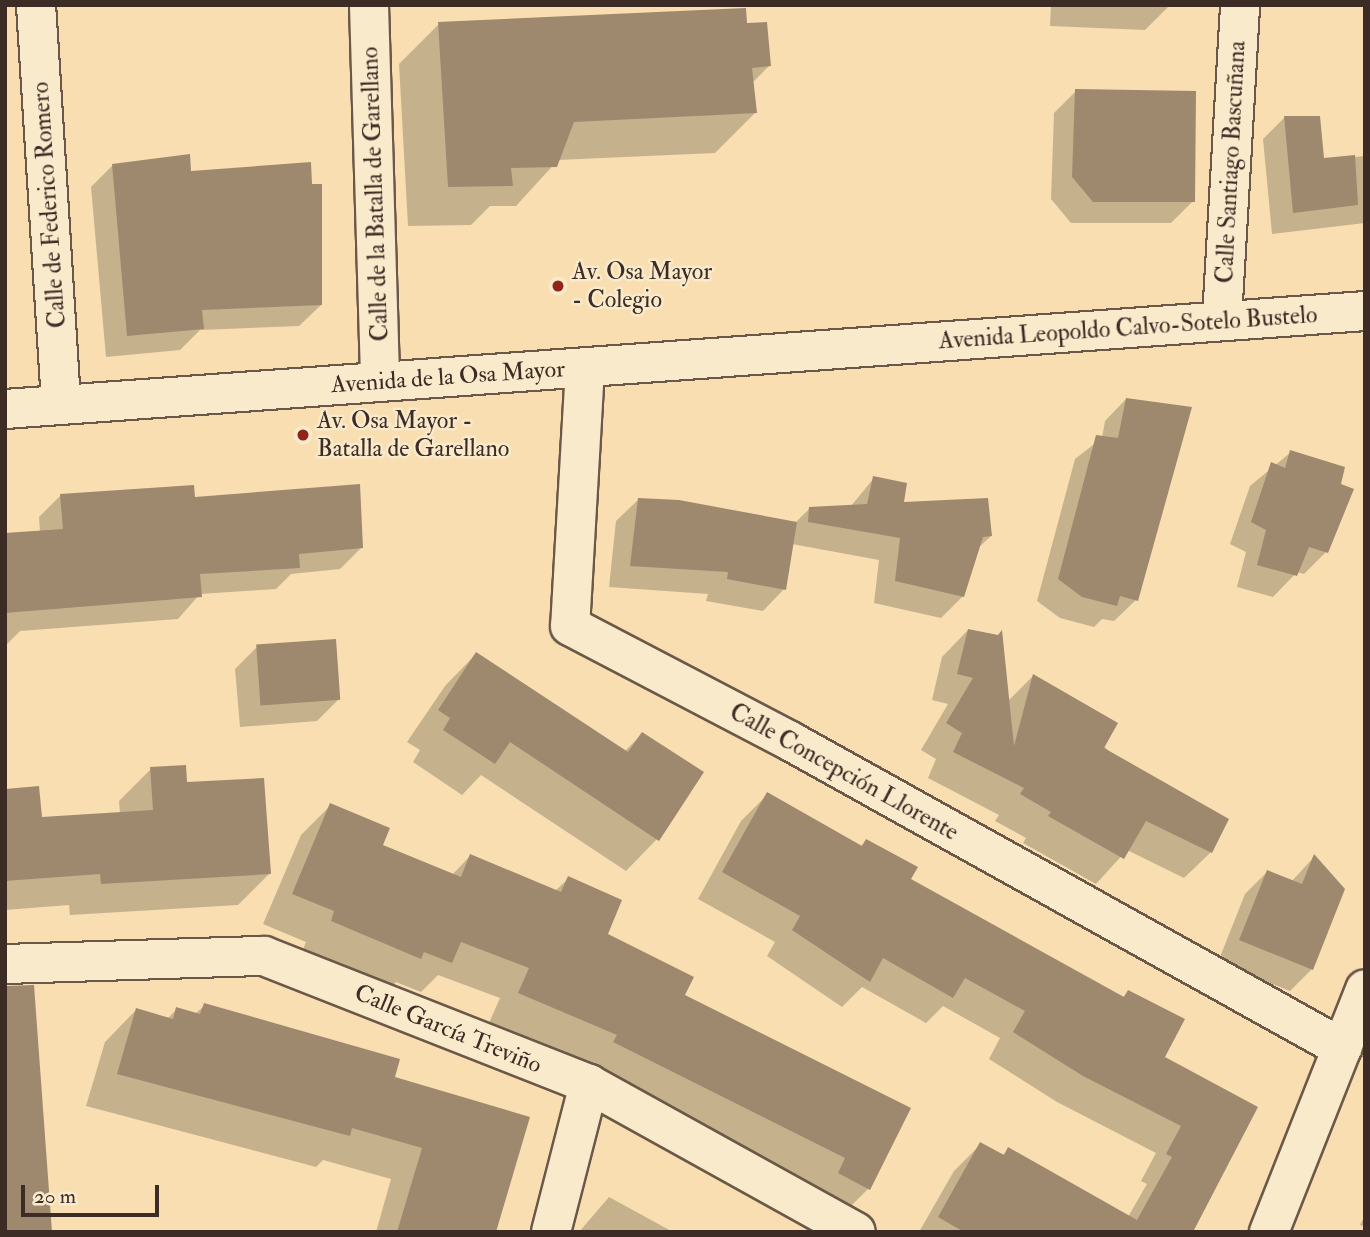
<!DOCTYPE html>
<html>
<head>
<meta charset="utf-8">
<style>
	body { margin:0 }
	#map { position:relative; width:1370px; height:1237px; overflow:hidden; background:#f8deb1; font-family:"IM FELL Double Pica",serif }
	div>[style] { position:absolute }
	[style*='--x'] { left:calc(var(--x)*1px); top:calc(var(--y)*1px); width:calc(var(--w)*1px); rotate:calc(var(--a)*1deg) }
	.shadow>* { inset:0; background:#0003 }
	.building>* { inset:0; background:#9e896e; transform-origin:0 0 }
	.roads { filter:drop-shadow(2px 0 #6b5848) drop-shadow(-2px 0 #6b5848) drop-shadow(0 2px #6b5848) drop-shadow(0 -2px #6b5848) }
	.minor>* { height:38px; margin:-19px; padding:0 19px; transform-origin:19px; border-radius:19px; background:#faeacc }
	.secondary>* { height:38px; margin:-19px; padding:0 19px; transform-origin:19px; border-radius:19px; background:#faeacc }
	.dots>* { width:19px; height:19px; translate:-50% -50%; box-sizing:border-box; border:4px solid #faeacc; border-radius:50% }
	span { translate:-50% -50%; white-space:nowrap; text-align:center; line-height:1.15; -webkit-text-stroke:5px #faeacc; paint-order:stroke }
	.street-label { font-size:24px; color:#3c2c25 }
	.poi-label { font-size:24px; color:#3c2c25 }
	.left { translate:0 -50%; text-align:left }
	.frame { position:absolute; inset:0; border:7px solid #3c2c25; pointer-events:none }
	.scale { position:absolute; left:21px; top:1185px; width:138px; height:32px; box-sizing:border-box; border:4px solid #3c2c25; border-top:0; padding-left:9px; font-size:21px; line-height:24px; white-space:nowrap; color:#3c2c25; -webkit-text-stroke:5px #faeacc; paint-order:stroke }
</style>
</head>
<body>
<div id="map">
	<div class="shadow">
		<div style="clip-path:polygon(1051px 5px,1170px 5px,1145px 30px,1050px 26px)"></div>
		<div style="clip-path:polygon(439px 24px,745px 25px,770px 65px,752px 83px,755px 113px,715px 153px,558px 160px,516px 206px,490px 206px,471px 225px,408px 226px,399px 64px)"></div>
		<div style="clip-path:polygon(1076px 91px,1193px 201px,1171px 223px,1071px 223px,1051px 199px,1054px 113px)"></div>
		<div style="clip-path:polygon(1285px 117px,1322px 160px,1365px 156px,1365px 223px,1272px 234px,1263px 139px)"></div>
		<div style="clip-path:polygon(113px 165px,189px 173px,321px 305px,299px 326px,200px 330px,180px 350px,106px 357px,91px 187px)"></div>
		<div style="clip-path:polygon(1126px 399px,1136px 600px,1114px 621px,1102px 619px,1094px 627px,1060px 618px,1037px 601px,1075px 459px,1102px 438px,1105px 421px)"></div>
		<div style="clip-path:polygon(1291px 452px,1326px 552px,1304px 574px,1297px 572px,1273px 597px,1237px 587px,1246px 552px,1230px 544px,1250px 486px)"></div>
		<div style="clip-path:polygon(874px 478px,902px 504px,991px 536px,977px 549px,963px 596px,941px 618px,874px 603px,879px 560px,792px 544px,784px 589px,763px 611px,706px 601px,708px 594px,609px 587px,616px 521px,638px 500px,795px 523px,810px 508px,851px 506px)"></div>
		<div style="clip-path:polygon(61px 495px,194px 499px,362px 547px,340px 569px,291px 574px,276px 589px,200px 594px,178px 619px,20px 631px,5px 646px,5px 535px,40px 532px,39px 517px)"></div>
		<div style="clip-path:polygon(968px 630px,1007px 702px,1033px 676px,1211px 852px,1184px 878px,1127px 850px,1096px 884px,1023px 843px,1026px 838px,995px 821px,999px 815px,928px 778px,936px 759px,921px 750px,948px 704px,932px 700px,942px 657px)"></div>
		<div style="clip-path:polygon(257px 647px,339px 699px,317px 721px,240px 727px,235px 669px)"></div>
		<div style="clip-path:polygon(476px 654px,624px 752px,642px 734px,657px 839px,626px 871px,481px 775px,462px 795px,413px 762px,420px 750px,407px 742px,445px 686px)"></div>
		<div style="clip-path:polygon(151px 769px,186px 784px,269px 874px,238px 905px,70px 915px,69px 905px,5px 910px,5px 790px,40px 819px,120px 814px,119px 801px)"></div>
		<div style="clip-path:polygon(767px 795px,860px 847px,866px 841px,909px 880px,1122px 998px,1128px 992px,1163px 1058px,1256px 1108px,1191px 1232px,919px 1232px,954px 1171px,980px 1145px,1002px 1156px,1009px 1149px,1128px 1217px,1147px 1184px,1141px 1181px,1156px 1153px,1057px 1102px,989px 1059px,1000px 1038px,943px 1006px,926px 1023px,862px 987px,842px 1007px,767px 956px,775px 942px,698px 899px,741px 821px)"></div>
		<div style="clip-path:polygon(331px 805px,380px 846px,452px 875px,470px 856px,555px 891px,569px 878px,605px 935px,683px 996px,909px 1109px,868px 1189px,838px 1219px,588px 1065px,489px 1023px,500px 998px,438px 975px,421px 992px,396px 982px,390px 988px,302px 952px,306px 942px,263px 924px,301px 835px)"></div>
		<div style="clip-path:polygon(1314px 857px,1312px 969px,1290px 991px,1218px 962px,1245px 894px,1267px 872px,1291px 882px)"></div>
		<div style="clip-path:polygon(205px 1005px,393px 1078px,494px 1232px,376px 1232px,391px 1179px,323px 1160px,316px 1167px,86px 1106px,105px 1042px,136px 1010px,167px 1019px,177px 1009px,195px 1014px)"></div>
		<div style="clip-path:polygon(609px 1197px,673px 1232px,579px 1232px)"></div>
		<div style="clip-path:polygon(1365px 1215px,1365px 1227px,1360px 1225px)"></div>
	</div>
	<div class="building">
		<div style="clip-path:polygon(746px 8px,747px 23px,767px 22px,771px 66px,752px 68px,757px 113px,574px 122px,557px 167px,511px 168px,513px 186px,448px 187px,438px 22px)"></div>
		<div style="clip-path:polygon(1075px 89px,1196px 91px,1195px 202px,1093px 202px,1072px 177px)"></div>
		<div style="clip-path:polygon(1284px 116px,1320px 116px,1324px 158px,1355px 155px,1358px 205px,1293px 213px)"></div>
		<div style="clip-path:polygon(190px 154px,191px 171px,311px 162px,312px 184px,322px 184px,322px 305px,202px 310px,204px 329px,127px 336px,112px 164px)"></div>
		<div style="clip-path:polygon(1126px 398px,1192px 407px,1138px 601px,1120px 596px,1117px 606px,1082px 597px,1058px 579px,1096px 435px,1118px 438px)"></div>
		<div style="clip-path:polygon(1290px 450px,1345px 467px,1341px 484px,1354px 489px,1328px 553px,1309px 547px,1297px 576px,1257px 565px,1266px 530px,1251px 522px,1271px 462px,1285px 468px)"></div>
		<div style="clip-path:polygon(873px 476px,907px 483px,904px 502px,988px 498px,992px 536px,983px 537px,964px 597px,895px 581px,900px 538px,808px 522px,809px 507px,867px 504px)"></div>
		<div style="clip-path:polygon(360px 484px,363px 548px,299px 554px,300px 568px,200px 574px,202px 597px,5px 613px,5px 533px,63px 529px,60px 494px,194px 485px,195px 497px)"></div>
		<div style="clip-path:polygon(638px 498px,679px 500px,797px 522px,786px 590px,727px 579px,728px 572px,630px 566px)"></div>
		<div style="clip-path:polygon(968px 629px,998px 635px,1002px 630px,1014px 746px,1033px 674px,1118px 723px,1104px 748px,1229px 819px,1212px 853px,1146px 821px,1124px 859px,1048px 816px,1051px 812px,1020px 794px,1024px 788px,953px 752px,962px 733px,946px 723px,973px 678px,957px 674px)"></div>
		<div style="left:336px;top:639px;width:61px;height:80px;rotate:86deg"></div>
		<div style="clip-path:polygon(476px 652px,628px 752px,642px 732px,704px 772px,659px 841px,510px 742px,495px 764px,443px 730px,450px 718px,438px 710px)"></div>
		<div style="clip-path:polygon(186px 765px,187px 782px,264px 778px,271px 874px,101px 884px,100px 874px,5px 881px,5px 789px,39px 786px,42px 817px,153px 810px,150px 767px)"></div>
		<div style="clip-path:polygon(767px 792px,862px 846px,866px 839px,918px 867px,911px 879px,1124px 997px,1128px 990px,1185px 1019px,1165px 1057px,1258px 1107px,1193px 1232px,964px 1232px,938px 1217px,980px 1142px,1004px 1155px,1008px 1147px,1137px 1220px,1172px 1157px,1166px 1154px,1181px 1126px,1083px 1076px,1013px 1032px,1025px 1011px,965px 978px,953px 998px,883px 958px,870px 982px,792px 930px,800px 916px,722px 872px)"></div>
		<div style="clip-path:polygon(330px 803px,390px 828px,383px 845px,461px 877px,470px 854px,561px 892px,568px 876px,622px 900px,608px 934px,694px 977px,685px 995px,911px 1108px,870px 1190px,838px 1173px,845px 1158px,613px 1042px,617px 1035px,518px 993px,529px 968px,461px 942px,452px 963px,424px 952px,421px 959px,331px 921px,334px 911px,292px 894px)"></div>
		<div style="clip-path:polygon(1314px 854px,1345px 889px,1313px 970px,1239px 940px,1267px 870px,1302px 884px)"></div>
		<div style="clip-path:polygon(34px 985px,52px 1232px,5px 1232px,5px 986px)"></div>
		<div style="clip-path:polygon(204px 1003px,400px 1059px,395px 1077px,530px 1117px,496px 1232px,397px 1232px,422px 1148px,352px 1128px,350px 1136px,117px 1074px,136px 1008px,173px 1019px,176px 1007px,200px 1014px)"></div>
	</div>
	<div class="roads">
		<div class="minor">
			<div style="--x:36;--y:5;--w:400;--a:86.4"></div>
			<div style="--x:369;--y:5;--w:377;--a:88.3"></div>
			<div style="--x:1222;--y:319;--w:315;--a:-86.7"></div>
			<div style="--x:585;--y:368;--w:258;--a:93.3"></div>
			<div style="--x:570;--y:626;--w:248;--a:27.6"></div>
			<div style="--x:790;--y:741;--w:632;--a:29.08"></div>
			<div style="--x:5;--y:964;--w:259;--a:-1.8"></div>
			<div style="--x:264;--y:956;--w:349;--a:21.5"></div>
			<div style="--x:589;--y:1084;--w:305;--a:29"></div>
			<div style="--x:551;--y:1232;--w:153;--a:-75.6"></div>
			<div style="--x:1269;--y:1232;--w:261;--a:-68.4"></div>
		</div>
		<div class="secondary">
			<div style="--x:5;--y:409;--w:1364;--a:-4.12"></div>
		</div>
	</div>
	<div class="dots">
		<div style="left:558px;top:286px;background:#8f2418"></div>
		<div style="left:303px;top:435px;background:#8f2418"></div>
	</div>
	<div class="street-label">
		<span style="left:1231px;top:162px;rotate:-87deg">Calle Santiago Bascuñana</span>
		<span style="left:375px;top:194px;rotate:-92deg">Calle de la Batalla de Garellano</span>
		<span style="left:49px;top:205px;rotate:-94deg">Calle de Federico Romero</span>
		<span style="left:1128px;top:328px;rotate:-4deg">Avenida Leopoldo Calvo-Sotelo Bustelo</span>
		<span style="left:448px;top:377px;rotate:-4deg">Avenida de la Osa Mayor</span>
		<span style="left:844px;top:772px;rotate:29deg">Calle Concepción Llorente</span>
		<span style="left:448px;top:1029px;rotate:22deg">Calle García Treviño</span>
	</div>
	<div class="poi-label">
		<span class="left" style="left:572px;top:286px">Av. Osa Mayor<br>- Colegio</span>
		<span class="left" style="left:317px;top:435px">Av. Osa Mayor -<br>Batalla de Garellano</span>
	</div>
	<div class="frame"></div>
	<div class="scale">20 m</div>
</div>
</body>
</html>
